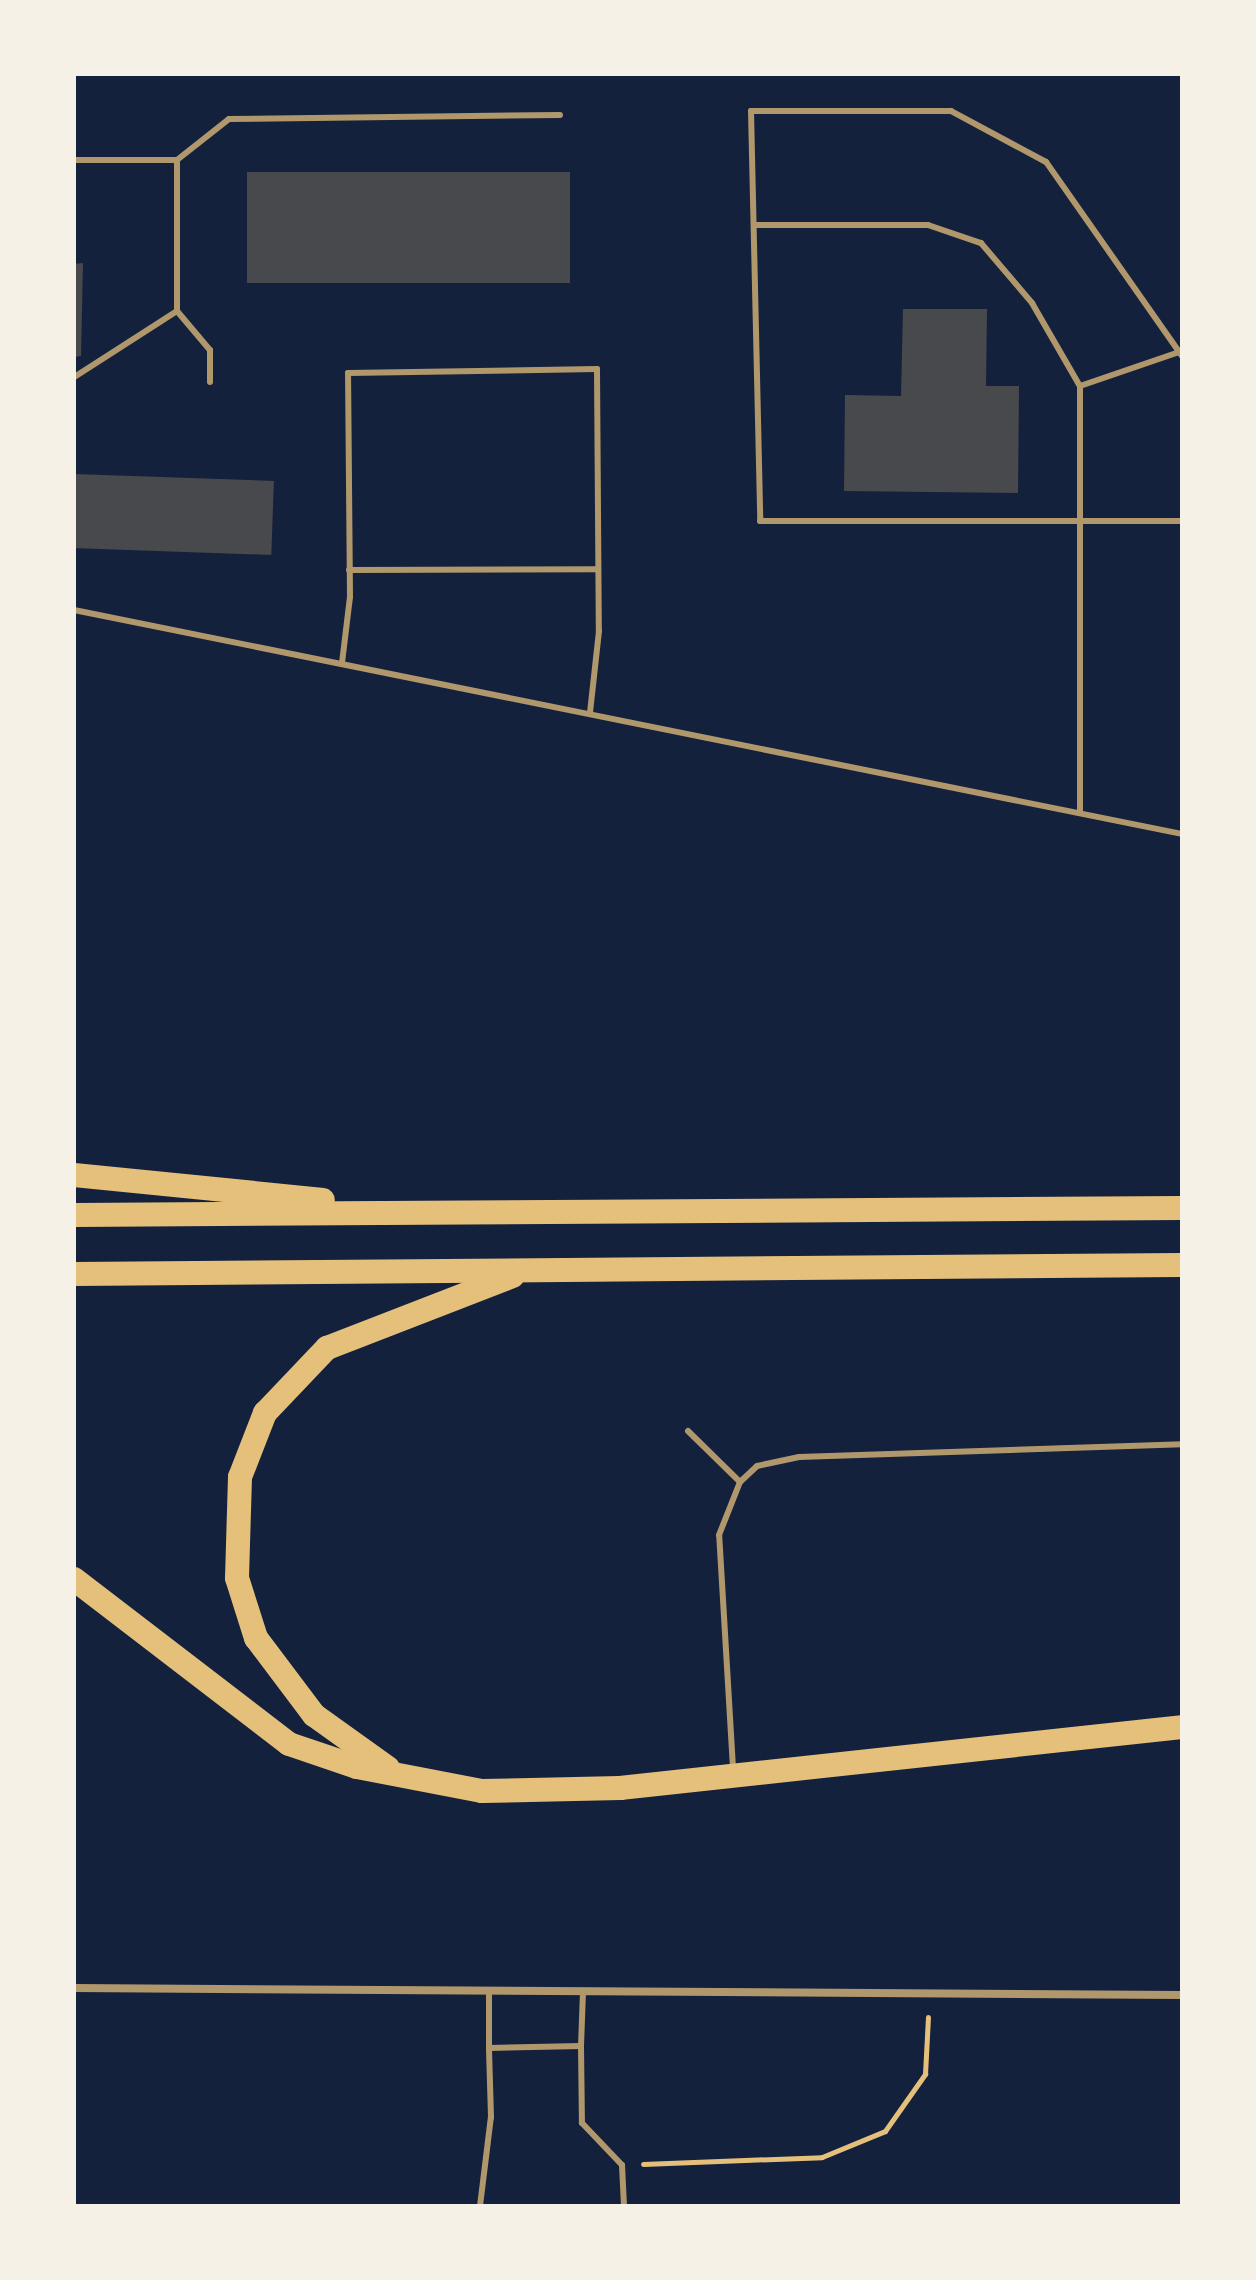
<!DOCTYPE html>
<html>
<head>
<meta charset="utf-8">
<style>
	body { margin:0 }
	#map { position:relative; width:1256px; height:2280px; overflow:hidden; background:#14213d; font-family:"Sofia Sans Condensed",sans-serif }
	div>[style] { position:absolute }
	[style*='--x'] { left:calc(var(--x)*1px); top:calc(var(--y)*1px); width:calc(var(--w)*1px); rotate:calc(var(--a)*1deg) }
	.building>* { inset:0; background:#48494c; transform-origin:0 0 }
	.path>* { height:5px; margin:-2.5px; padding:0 2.5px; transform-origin:2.5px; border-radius:2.5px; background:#e5c07b }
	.service>* { height:6px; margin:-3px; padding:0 3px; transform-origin:3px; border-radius:3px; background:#b1986c }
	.minor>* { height:8px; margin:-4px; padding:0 4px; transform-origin:4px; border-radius:4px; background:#b1986c }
	.motorway>* { height:24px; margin:-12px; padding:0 12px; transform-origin:12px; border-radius:12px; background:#e5c07b }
	span { translate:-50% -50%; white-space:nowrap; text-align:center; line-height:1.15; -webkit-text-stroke:6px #f6f1e7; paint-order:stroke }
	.frame { position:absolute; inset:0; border:76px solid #f6f1e7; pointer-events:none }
</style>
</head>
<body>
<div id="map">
	<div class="building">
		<div style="left:247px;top:172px;width:323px;height:111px"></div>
		<div style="clip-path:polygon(83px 263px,81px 356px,74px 357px,74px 264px)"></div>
		<div style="clip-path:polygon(903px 309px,987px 309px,986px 386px,1019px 386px,1018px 493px,844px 491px,845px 395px,901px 396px)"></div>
		<div style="left:74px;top:474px;width:200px;height:74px;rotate:2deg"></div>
	</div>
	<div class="path">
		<div style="--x:643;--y:2164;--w:179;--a:-2.2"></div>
		<div style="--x:822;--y:2157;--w:68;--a:-22.4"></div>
		<div style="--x:885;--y:2131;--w:70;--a:-54.9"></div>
		<div style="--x:925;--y:2074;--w:57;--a:-87"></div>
	</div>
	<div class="service">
		<div style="--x:74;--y:160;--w:103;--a:0"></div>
		<div style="--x:177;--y:160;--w:151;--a:90"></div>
		<div style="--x:177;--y:311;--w:122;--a:147.3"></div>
		<div style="--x:177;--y:160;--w:66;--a:-38.3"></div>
		<div style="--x:229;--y:119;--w:331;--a:-0.7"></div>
		<div style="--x:754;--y:225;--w:174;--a:0"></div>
		<div style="--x:928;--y:225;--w:56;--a:18.8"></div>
		<div style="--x:981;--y:243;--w:79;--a:49.6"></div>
		<div style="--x:1032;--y:303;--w:96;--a:60"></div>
		<div style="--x:177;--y:311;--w:51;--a:49.8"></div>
		<div style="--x:210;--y:350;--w:32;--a:90"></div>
		<div style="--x:1182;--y:356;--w:237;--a:-125"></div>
		<div style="--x:1046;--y:162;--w:108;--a:-151.8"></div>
		<div style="--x:951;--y:111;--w:200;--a:180"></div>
		<div style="--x:751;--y:111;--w:410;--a:88.7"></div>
		<div style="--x:760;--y:521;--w:422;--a:0"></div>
		<div style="--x:349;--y:570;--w:249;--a:-0.2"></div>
		<div style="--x:74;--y:610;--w:1130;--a:11.43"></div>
		<div style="--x:342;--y:663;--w:66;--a:-83.1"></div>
		<div style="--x:350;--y:597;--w:224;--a:-90.5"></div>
		<div style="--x:348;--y:373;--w:249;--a:-0.9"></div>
		<div style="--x:597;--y:369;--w:262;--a:89.6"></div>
		<div style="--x:599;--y:631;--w:82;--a:96.3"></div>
		<div style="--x:1080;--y:813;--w:427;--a:-90"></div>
		<div style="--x:1080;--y:386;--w:108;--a:-18.9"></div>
		<div style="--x:688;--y:1431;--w:73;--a:44.4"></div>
		<div style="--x:733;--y:1768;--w:233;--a:-93.4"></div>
		<div style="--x:719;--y:1535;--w:57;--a:-68.4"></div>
		<div style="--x:740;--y:1482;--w:23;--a:-43"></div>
		<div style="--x:757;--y:1466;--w:43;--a:-12.1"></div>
		<div style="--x:799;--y:1457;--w:383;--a:-1.9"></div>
		<div style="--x:489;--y:1990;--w:58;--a:90"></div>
		<div style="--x:489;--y:2048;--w:92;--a:-1.2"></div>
		<div style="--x:581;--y:2046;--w:55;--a:-87.9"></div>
		<div style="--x:581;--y:2046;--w:77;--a:89.3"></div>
		<div style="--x:582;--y:2123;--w:58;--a:46.4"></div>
		<div style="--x:622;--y:2165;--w:41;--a:87.2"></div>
		<div style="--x:480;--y:2206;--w:90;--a:-83"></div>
		<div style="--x:491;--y:2117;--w:69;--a:-91.7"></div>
	</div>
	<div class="minor">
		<div style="--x:74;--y:1988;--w:1108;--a:0.36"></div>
	</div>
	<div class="motorway">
		<div style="--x:74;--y:1175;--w:250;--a:5.7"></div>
		<div style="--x:74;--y:1215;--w:1108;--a:-0.36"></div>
		<div style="--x:74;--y:1274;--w:1108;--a:-0.47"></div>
		<div style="--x:74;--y:1579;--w:271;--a:37.5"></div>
		<div style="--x:289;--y:1744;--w:72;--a:18.7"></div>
		<div style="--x:357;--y:1767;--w:127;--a:10.9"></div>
		<div style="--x:482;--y:1791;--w:138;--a:-1.2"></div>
		<div style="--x:620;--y:1788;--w:565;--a:-6.19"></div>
		<div style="--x:388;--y:1768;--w:91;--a:-144.4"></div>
		<div style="--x:314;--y:1715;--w:96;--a:-127"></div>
		<div style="--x:256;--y:1638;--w:63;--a:-107.6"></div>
		<div style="--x:237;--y:1578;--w:101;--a:-88.3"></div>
		<div style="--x:240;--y:1477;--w:69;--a:-68.7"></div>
		<div style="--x:265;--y:1413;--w:90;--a:-46.4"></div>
		<div style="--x:327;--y:1348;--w:199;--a:-21.2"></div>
	</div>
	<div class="frame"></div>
</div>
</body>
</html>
